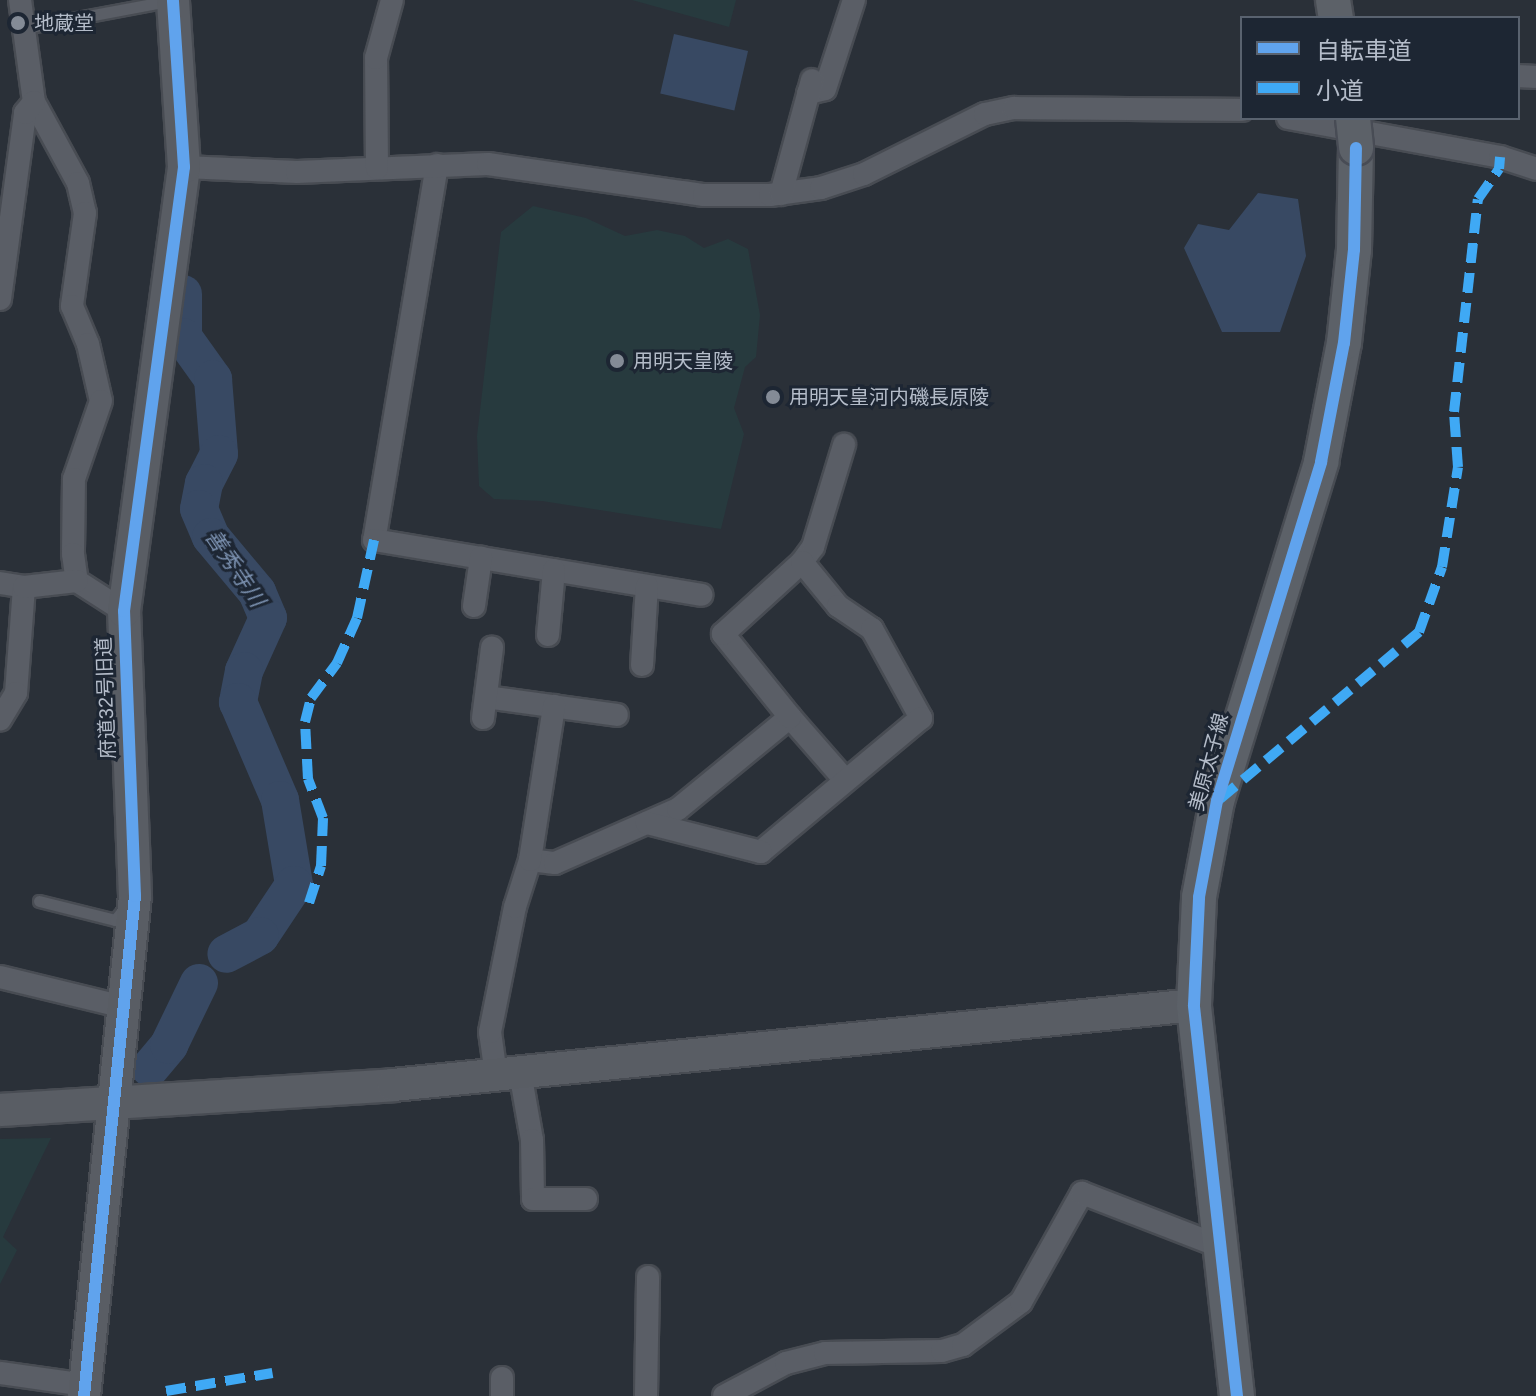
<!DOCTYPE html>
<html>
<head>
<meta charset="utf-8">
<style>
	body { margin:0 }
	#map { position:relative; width:1536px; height:1396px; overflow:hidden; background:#2a3038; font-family:Helvetica,"Noto Sans JP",sans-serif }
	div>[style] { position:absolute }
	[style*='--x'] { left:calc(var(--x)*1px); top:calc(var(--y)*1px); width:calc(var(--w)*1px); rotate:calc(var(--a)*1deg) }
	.green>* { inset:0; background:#273a3e }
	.water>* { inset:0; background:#384963; transform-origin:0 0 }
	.river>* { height:38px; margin:-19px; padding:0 19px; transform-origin:19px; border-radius:19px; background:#384963 }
	.roads { filter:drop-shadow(2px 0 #484c53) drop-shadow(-2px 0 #484c53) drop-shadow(0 2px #484c53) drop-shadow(0 -2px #484c53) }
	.lane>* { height:11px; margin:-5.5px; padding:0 5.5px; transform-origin:5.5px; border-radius:5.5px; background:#5a5e66 }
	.street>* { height:22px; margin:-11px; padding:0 11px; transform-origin:11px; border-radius:11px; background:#5a5e66 }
	.secondary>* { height:32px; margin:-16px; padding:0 16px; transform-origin:16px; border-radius:16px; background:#595d64 }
	.primary>* { height:34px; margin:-17px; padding:0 17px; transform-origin:17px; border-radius:17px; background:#5c6168 }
	.bridges { filter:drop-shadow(2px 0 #484c55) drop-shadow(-2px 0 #484c55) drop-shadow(0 2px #484c55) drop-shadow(0 -2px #484c55) }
	.primary-bridge>* { height:34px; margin:-17px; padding:0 17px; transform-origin:17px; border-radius:17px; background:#5c6168 }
	.quiet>* { height:10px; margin-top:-5px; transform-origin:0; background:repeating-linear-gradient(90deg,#3fa9f5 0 20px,transparent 0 30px) }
	.cycleway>* { height:12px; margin:-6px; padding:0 6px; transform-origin:6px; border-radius:6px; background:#60a3ed }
	.dots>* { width:22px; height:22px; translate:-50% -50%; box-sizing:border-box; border:4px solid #1d2633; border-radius:50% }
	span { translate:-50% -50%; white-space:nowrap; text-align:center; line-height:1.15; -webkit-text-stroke:6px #1d2633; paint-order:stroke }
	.poi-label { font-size:20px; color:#b4bcc9 }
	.left { translate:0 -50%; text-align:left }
	.street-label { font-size:20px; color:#b4bcc9 }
	.water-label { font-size:22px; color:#7c92b1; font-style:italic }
	.legend { position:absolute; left:1240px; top:16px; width:280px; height:104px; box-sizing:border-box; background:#1d2633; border:2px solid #59626f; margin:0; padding:10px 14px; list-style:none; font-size:24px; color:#b4bcc9 }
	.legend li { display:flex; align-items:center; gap:16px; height:40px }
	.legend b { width:40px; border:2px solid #59626f }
</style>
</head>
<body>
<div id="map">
	<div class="green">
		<div style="clip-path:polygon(632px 0,736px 0,729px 27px)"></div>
		<div style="clip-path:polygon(533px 206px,586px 218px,625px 236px,657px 230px,685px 236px,704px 248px,728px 239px,748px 249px,760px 315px,756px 357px,745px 367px,734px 408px,744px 434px,721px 529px,542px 501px,494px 499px,479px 486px,477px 436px,501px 232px)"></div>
		<div style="clip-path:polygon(51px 1138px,3px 1237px,17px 1250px,0 1284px,0 1139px)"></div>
	</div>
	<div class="water">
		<div style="left:674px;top:34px;width:76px;height:61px;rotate:13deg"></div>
		<div style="clip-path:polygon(1258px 193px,1298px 199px,1306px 256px,1280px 332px,1222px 332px,1184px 248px,1198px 224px,1229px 230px)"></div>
	</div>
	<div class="river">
		<div style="--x:183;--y:294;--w:43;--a:90"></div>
		<div style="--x:183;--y:337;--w:52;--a:54.5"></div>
		<div style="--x:213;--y:379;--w:75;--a:85.4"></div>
		<div style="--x:219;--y:454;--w:33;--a:117"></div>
		<div style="--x:204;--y:483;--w:26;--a:101"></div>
		<div style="--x:199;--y:509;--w:30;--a:67"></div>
		<div style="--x:211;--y:537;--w:72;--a:50.1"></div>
		<div style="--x:257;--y:592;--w:28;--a:67"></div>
		<div style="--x:268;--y:618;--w:58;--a:114.4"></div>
		<div style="--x:244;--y:671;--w:32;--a:101"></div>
		<div style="--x:238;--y:702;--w:107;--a:66.8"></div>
		<div style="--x:280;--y:800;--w:86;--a:80.6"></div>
		<div style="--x:294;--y:885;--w:61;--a:123.7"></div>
		<div style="--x:260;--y:936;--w:38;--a:152"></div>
		<div style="--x:150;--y:1068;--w:30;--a:-50"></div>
		<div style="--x:169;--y:1045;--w:69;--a:-64.2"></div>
	</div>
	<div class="roads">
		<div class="lane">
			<div style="--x:24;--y:28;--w:147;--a:-10.6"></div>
			<div style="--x:39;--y:901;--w:78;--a:14"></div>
			<div style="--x:115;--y:920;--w:19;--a:-51"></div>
		</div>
		<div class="street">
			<div style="--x:20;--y:0;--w:103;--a:82.2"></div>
			<div style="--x:34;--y:102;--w:92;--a:61.5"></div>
			<div style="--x:78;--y:183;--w:31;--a:77"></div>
			<div style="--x:85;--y:213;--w:94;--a:98"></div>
			<div style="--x:72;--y:306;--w:41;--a:67.2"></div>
			<div style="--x:88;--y:344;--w:58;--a:77.2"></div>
			<div style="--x:101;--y:401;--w:83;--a:109.1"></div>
			<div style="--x:74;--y:479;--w:75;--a:90.8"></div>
			<div style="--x:73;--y:554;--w:27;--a:82"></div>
			<div style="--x:77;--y:581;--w:56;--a:32.6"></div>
			<div style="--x:1518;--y:76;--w:18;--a:3"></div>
			<div style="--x:808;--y:93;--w:17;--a:-13"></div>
			<div style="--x:825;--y:89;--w:94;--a:-72"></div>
			<div style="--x:1288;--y:118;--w:216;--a:10.4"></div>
			<div style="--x:1500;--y:157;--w:38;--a:18"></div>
			<div style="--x:437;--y:165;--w:380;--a:99.5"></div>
			<div style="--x:374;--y:540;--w:332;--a:9.5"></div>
			<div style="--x:184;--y:167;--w:113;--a:2.5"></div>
			<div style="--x:297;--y:172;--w:191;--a:-2.4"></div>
			<div style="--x:488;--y:164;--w:218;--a:8.2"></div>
			<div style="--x:704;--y:195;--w:66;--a:0"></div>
			<div style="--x:770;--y:195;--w:51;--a:-7.8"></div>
			<div style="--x:821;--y:188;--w:45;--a:-18"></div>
			<div style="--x:864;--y:174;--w:135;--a:-26.4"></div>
			<div style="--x:985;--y:114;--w:30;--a:-12"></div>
			<div style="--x:1014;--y:108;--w:228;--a:0.5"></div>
			<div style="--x:377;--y:168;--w:110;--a:-90.5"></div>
			<div style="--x:376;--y:58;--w:60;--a:-74.6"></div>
			<div style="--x:781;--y:194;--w:118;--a:-74.8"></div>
			<div style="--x:0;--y:299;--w:188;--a:-82.3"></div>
			<div style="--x:25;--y:113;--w:14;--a:-51"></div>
			<div style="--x:802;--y:562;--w:19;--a:-54"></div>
			<div style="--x:813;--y:547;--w:107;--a:-73.1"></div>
			<div style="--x:0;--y:583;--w:24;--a:9"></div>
			<div style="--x:24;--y:587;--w:106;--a:94.3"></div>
			<div style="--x:16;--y:693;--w:31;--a:121"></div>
			<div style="--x:24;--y:587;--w:53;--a:-6.5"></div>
			<div style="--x:474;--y:606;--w:49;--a:-81.7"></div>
			<div style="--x:548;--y:635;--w:65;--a:-84.7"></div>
			<div style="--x:642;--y:665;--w:79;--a:-86.4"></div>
			<div style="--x:486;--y:697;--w:132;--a:7.8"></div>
			<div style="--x:790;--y:717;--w:84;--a:48.9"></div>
			<div style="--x:483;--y:718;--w:71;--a:-82.7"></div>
			<div style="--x:530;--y:860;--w:25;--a:7"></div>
			<div style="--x:555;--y:863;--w:134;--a:-23.7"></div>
			<div style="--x:678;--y:809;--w:145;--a:-39.4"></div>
			<div style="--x:790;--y:717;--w:107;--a:-128.9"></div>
			<div style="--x:723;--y:634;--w:107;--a:-42.3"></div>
			<div style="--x:802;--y:562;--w:57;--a:50.7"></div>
			<div style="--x:838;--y:606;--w:41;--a:34.1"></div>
			<div style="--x:872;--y:629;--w:102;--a:61.2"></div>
			<div style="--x:921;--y:718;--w:209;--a:140.1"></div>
			<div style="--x:761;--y:852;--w:118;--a:-165.7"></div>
			<div style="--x:0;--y:977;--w:128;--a:13.6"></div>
			<div style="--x:520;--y:1072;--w:69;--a:80"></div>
			<div style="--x:532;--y:1140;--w:59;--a:89"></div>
			<div style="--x:533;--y:1199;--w:53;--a:0"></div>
			<div style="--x:496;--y:1075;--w:43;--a:-97.9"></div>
			<div style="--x:490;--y:1032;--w:127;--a:-78.7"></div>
			<div style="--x:515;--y:907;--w:49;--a:-72.3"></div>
			<div style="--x:530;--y:860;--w:156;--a:-81.1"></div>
			<div style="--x:0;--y:1373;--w:86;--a:8"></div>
			<div style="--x:502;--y:1378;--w:18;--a:90"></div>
			<div style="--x:646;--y:1396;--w:119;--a:-89"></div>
			<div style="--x:724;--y:1396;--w:70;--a:-28"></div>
			<div style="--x:786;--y:1363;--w:40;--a:-14.4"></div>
			<div style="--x:825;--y:1353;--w:117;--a:-1"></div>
			<div style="--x:942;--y:1351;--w:22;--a:-16"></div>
			<div style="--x:963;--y:1345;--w:72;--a:-36.6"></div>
			<div style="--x:1021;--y:1302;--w:125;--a:-60.8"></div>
			<div style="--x:1082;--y:1193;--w:149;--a:21.2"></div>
		</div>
		<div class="secondary">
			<div style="--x:0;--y:1110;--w:394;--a:-3.6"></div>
			<div style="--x:393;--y:1085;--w:805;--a:-5.7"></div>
			<div style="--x:84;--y:1396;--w:503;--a:-84.18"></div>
			<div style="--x:135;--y:896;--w:285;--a:-92.2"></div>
			<div style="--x:124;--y:611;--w:448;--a:-82.3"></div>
			<div style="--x:184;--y:167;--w:167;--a:-93.8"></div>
		</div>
		<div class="primary">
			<div style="--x:1333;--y:0;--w:18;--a:81"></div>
			<div style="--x:1237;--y:1396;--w:393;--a:-96.3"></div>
			<div style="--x:1194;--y:1005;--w:108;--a:-87.3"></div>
			<div style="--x:1199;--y:897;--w:98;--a:-79.4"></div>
			<div style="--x:1217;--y:801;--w:355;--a:-72.9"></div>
			<div style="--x:1321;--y:462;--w:121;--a:-79.1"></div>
			<div style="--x:1344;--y:343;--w:94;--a:-83.9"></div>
			<div style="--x:1354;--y:250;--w:102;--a:-88.9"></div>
		</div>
	</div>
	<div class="bridges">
		<div class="primary-bridge">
			<div style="--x:1353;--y:118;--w:30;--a:84"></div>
		</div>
	</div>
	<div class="quiet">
		<div style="--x:1220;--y:799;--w:260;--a:-40"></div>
		<div style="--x:1419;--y:632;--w:69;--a:-70.5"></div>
		<div style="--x:1442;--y:567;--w:101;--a:-80.9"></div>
		<div style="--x:1458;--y:467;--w:55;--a:-94.2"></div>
		<div style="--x:1454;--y:412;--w:214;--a:-83.6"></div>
		<div style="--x:1478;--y:199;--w:37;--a:-55"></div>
		<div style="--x:1499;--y:169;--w:12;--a:-85"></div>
		<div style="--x:309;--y:903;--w:39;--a:-72"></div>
		<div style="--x:321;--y:866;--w:48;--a:-87.6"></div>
		<div style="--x:323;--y:818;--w:42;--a:-111"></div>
		<div style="--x:308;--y:779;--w:57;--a:-93"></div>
		<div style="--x:305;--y:722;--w:25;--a:-76"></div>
		<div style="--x:311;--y:698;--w:44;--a:-53.4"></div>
		<div style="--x:337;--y:663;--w:49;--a:-66"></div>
		<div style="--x:357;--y:618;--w:80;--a:-77.7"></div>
		<div style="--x:166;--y:1391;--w:108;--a:-9.6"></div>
	</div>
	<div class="cycleway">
		<div style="--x:84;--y:1396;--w:503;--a:-84.18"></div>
		<div style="--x:135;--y:896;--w:285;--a:-92.2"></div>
		<div style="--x:124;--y:611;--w:448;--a:-82.3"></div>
		<div style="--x:184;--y:167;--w:167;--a:-93.8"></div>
		<div style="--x:1237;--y:1396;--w:393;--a:-96.3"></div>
		<div style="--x:1194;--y:1005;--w:108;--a:-87.3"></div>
		<div style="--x:1199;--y:897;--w:98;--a:-79.4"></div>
		<div style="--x:1217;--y:801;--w:355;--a:-72.9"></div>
		<div style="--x:1321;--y:462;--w:121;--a:-79.1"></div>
		<div style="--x:1344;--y:343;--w:94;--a:-83.9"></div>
		<div style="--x:1354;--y:250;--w:102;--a:-88.9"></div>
	</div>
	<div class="dots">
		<div style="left:18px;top:23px;background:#848b96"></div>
		<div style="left:617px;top:361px;background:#848b96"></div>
		<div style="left:773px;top:397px;background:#848b96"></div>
	</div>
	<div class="poi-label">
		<span class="left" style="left:34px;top:23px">地蔵堂</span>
		<span class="left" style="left:633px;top:361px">用明天皇陵</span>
		<span class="left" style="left:789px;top:397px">用明天皇河内磯長原陵</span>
	</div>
	<div class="street-label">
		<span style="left:106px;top:698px;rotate:-92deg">府道32号旧道</span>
		<span style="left:1209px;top:762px;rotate:-75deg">美原太子線</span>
	</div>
	<div class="water-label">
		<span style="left:235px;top:568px;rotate:56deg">善秀寺川</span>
	</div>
	<ul class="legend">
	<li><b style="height:10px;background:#60a3ed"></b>自転車道</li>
	<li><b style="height:10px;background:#3fa9f5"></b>小道</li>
	</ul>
</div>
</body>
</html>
